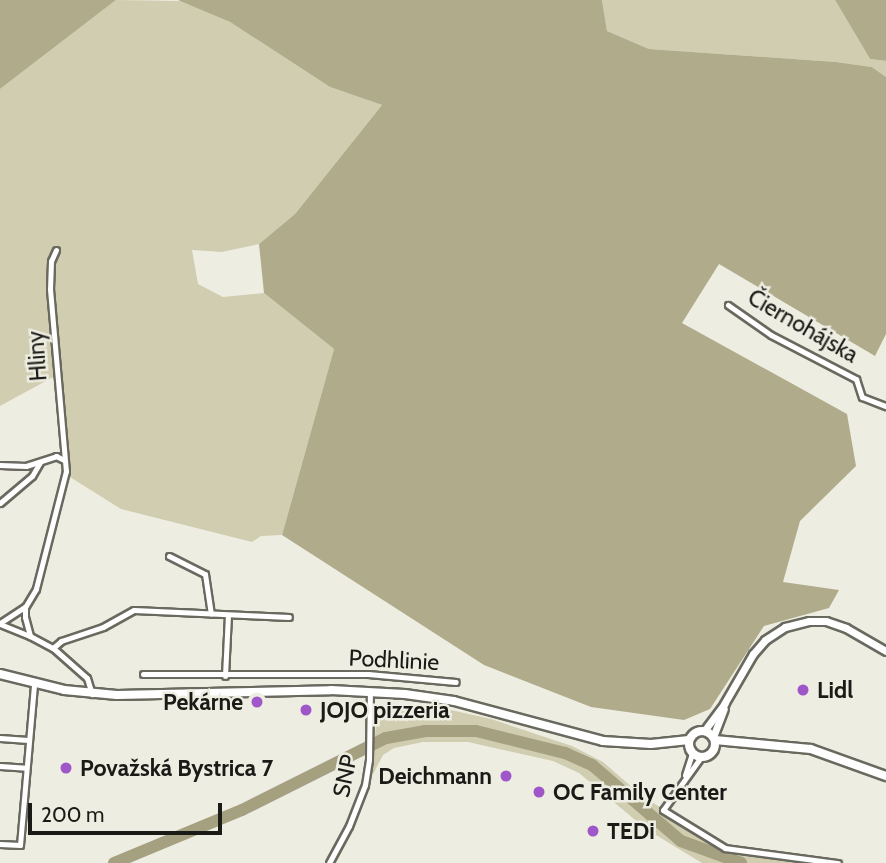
<!DOCTYPE html>
<html>
<head>
<meta charset="utf-8">
<style>
	body { margin:0 }
	#map { position:relative; width:886px; height:863px; overflow:hidden; background:#eeede2; font-family:Cabin,sans-serif }
	div>[style] { position:absolute }
	[style*='--x'] { left:calc(var(--x)*1px); top:calc(var(--y)*1px); width:calc(var(--w)*1px); rotate:calc(var(--a)*1deg) }
	.green>* { inset:0; background:#d0cdb0 }
	.forest>* { inset:0; background:#b0ac8b }
	.river>* { height:12px; margin:-6px; padding:0 6px; transform-origin:6px; border-radius:6px; background:#a4a080 }
	.roads { filter:drop-shadow(2px 0 #6a695f) drop-shadow(-2px 0 #6a695f) drop-shadow(0 2px #6a695f) drop-shadow(0 -2px #6a695f) }
	.minor>* { height:5px; margin:-2.5px; padding:0 2.5px; transform-origin:2.5px; border-radius:2.5px; background:#fff }
	.tertiary>* { height:7px; margin:-3.5px; padding:0 3.5px; transform-origin:3.5px; border-radius:3.5px; background:#fff }
	.secondary>* { height:8px; margin:-4px; padding:0 4px; transform-origin:4px; border-radius:4px; background:#fff }
	.secondary>.ring { margin:-4px; padding:0; box-sizing:content-box; background:none; border:8px solid #fff; border-radius:50% }
	.dots>* { width:19px; height:19px; translate:-50% -50%; box-sizing:border-box; border:4px solid #eeede2; border-radius:50% }
	span { translate:-50% -50%; white-space:nowrap; text-align:center; line-height:1.15; -webkit-text-stroke:5px #eeede2; paint-order:stroke }
	.street-label { font-size:23px; color:#1a1a16 }
	.poi-label { font-size:23px; color:#1a1a16; font-weight:700 }
	.left { translate:0 -50%; text-align:left }
	.right { translate:-100% -50%; text-align:right }
	.scale { position:absolute; left:28px; top:803px; width:194px; height:32px; box-sizing:border-box; border:4px solid #1a1a16; border-top:0; padding-left:9px; font-size:21px; line-height:24px; white-space:nowrap; color:#1a1a16; -webkit-text-stroke:5px #eeede2; paint-order:stroke }
</style>
</head>
<body>
<div id="map">
	<div class="green">
		<div style="clip-path:polygon(116px 0,182px 1px,230px 22px,330px 87px,382px 105px,295px 214px,259px 244px,222px 252px,192px 250px,198px 284px,223px 297px,264px 293px,334px 349px,282px 535px,261px 536px,252px 542px,121px 509px,70px 477px,55px 376px,0 406px,0 89px)"></div>
		<div style="clip-path:polygon(602px 0,835px 0,870px 59px,886px 61px,886px 77px,872px 67px,836px 62px,649px 49px,607px 31px)"></div>
		<div style="clip-path:polygon(388px 703px,442px 708px,491px 719px,572px 746px,603px 762px,641px 795px,718px 845px,838px 863px,702px 863px,646px 829px,579px 773px,553px 761px,468px 742px,423px 742px,394px 748px,383px 755px,372px 776px,376px 723px,382px 708px)"></div>
	</div>
	<div class="forest">
		<div style="clip-path:polygon(0 0,116px 0,0 89px)"></div>
		<div style="clip-path:polygon(178px 0,602px 0,607px 31px,649px 49px,836px 62px,872px 67px,886px 77px,886px 334px,875px 356px,719px 264px,682px 323px,847px 414px,856px 466px,800px 521px,783px 582px,839px 590px,829px 608px,764px 626px,710px 709px,684px 720px,591px 707px,484px 665px,282px 535px,334px 349px,264px 293px,259px 244px,295px 214px,382px 105px,330px 87px,230px 22px)"></div>
		<div style="clip-path:polygon(835px 0,886px 0,886px 61px,870px 59px)"></div>
	</div>
	<div class="river">
		<div style="--x:114;--y:863;--w:139;--a:-22.5"></div>
		<div style="--x:242;--y:810;--w:161;--a:-26.6"></div>
		<div style="--x:386;--y:738;--w:39;--a:-10"></div>
		<div style="--x:424;--y:731;--w:52;--a:0"></div>
		<div style="--x:476;--y:731;--w:92;--a:13.9"></div>
		<div style="--x:565;--y:753;--w:30;--a:24"></div>
		<div style="--x:592;--y:765;--w:117;--a:40.5"></div>
		<div style="--x:681;--y:841;--w:64;--a:20.1"></div>
	</div>
	<div class="roads">
		<div class="minor">
			<div style="--x:56;--y:250;--w:12;--a:114"></div>
			<div style="--x:51;--y:261;--w:28;--a:92"></div>
			<div style="--x:50;--y:289;--w:183;--a:85"></div>
			<div style="--x:66;--y:471;--w:122;--a:104.3"></div>
			<div style="--x:36;--y:589;--w:21;--a:121"></div>
			<div style="--x:25;--y:607;--w:10;--a:90"></div>
			<div style="--x:25;--y:617;--w:20;--a:75"></div>
			<div style="--x:30;--y:636;--w:26;--a:28"></div>
			<div style="--x:53;--y:648;--w:45;--a:41.4"></div>
			<div style="--x:87;--y:678;--w:17;--a:73"></div>
			<div style="--x:728;--y:305;--w:52;--a:34.9"></div>
			<div style="--x:771;--y:335;--w:96;--a:27.4"></div>
			<div style="--x:856;--y:379;--w:19;--a:72"></div>
			<div style="--x:862;--y:397;--w:26;--a:21"></div>
			<div style="--x:0;--y:465;--w:26;--a:2"></div>
			<div style="--x:26;--y:466;--w:32;--a:-18"></div>
			<div style="--x:56;--y:456;--w:9;--a:27"></div>
			<div style="--x:0;--y:503;--w:42;--a:-40.2"></div>
			<div style="--x:32;--y:476;--w:16;--a:-60"></div>
			<div style="--x:169;--y:556;--w:40;--a:26.6"></div>
			<div style="--x:205;--y:574;--w:40;--a:81.5"></div>
			<div style="--x:0;--y:623;--w:30;--a:-33"></div>
			<div style="--x:0;--y:624;--w:32;--a:22"></div>
			<div style="--x:53;--y:648;--w:11;--a:-41"></div>
			<div style="--x:61;--y:641;--w:44;--a:-18.4"></div>
			<div style="--x:103;--y:627;--w:35;--a:-29"></div>
			<div style="--x:134;--y:610;--w:155;--a:2.6"></div>
			<div style="--x:143;--y:674;--w:225;--a:0"></div>
			<div style="--x:368;--y:674;--w:88;--a:5.2"></div>
			<div style="--x:225;--y:676;--w:61;--a:-87.2"></div>
			<div style="--x:0;--y:738;--w:28;--a:4"></div>
			<div style="--x:701;--y:757;--w:65;--a:125.6"></div>
			<div style="--x:663;--y:810;--w:73;--a:31.5"></div>
			<div style="--x:725;--y:848;--w:114;--a:7.6"></div>
			<div style="--x:0;--y:766;--w:26;--a:4"></div>
			<div style="--x:685;--y:775;--w:23;--a:-72"></div>
			<div style="--x:0;--y:844;--w:20;--a:3"></div>
			<div style="--x:20;--y:845;--w:162;--a:-85"></div>
			<div style="--x:329;--y:863;--w:42;--a:-61.6"></div>
			<div style="--x:349;--y:826;--w:44;--a:-68.7"></div>
			<div style="--x:365;--y:785;--w:26;--a:-81"></div>
			<div style="--x:369;--y:759;--w:68;--a:-89.2"></div>
		</div>
		<div class="tertiary">
			<div style="--x:704;--y:731;--w:34;--a:-53"></div>
			<div style="--x:724;--y:704;--w:58;--a:-59.9"></div>
			<div style="--x:753;--y:654;--w:18;--a:-49"></div>
			<div style="--x:765;--y:640;--w:24;--a:-33"></div>
			<div style="--x:785;--y:627;--w:25;--a:-14"></div>
			<div style="--x:809;--y:621;--w:17;--a:0"></div>
			<div style="--x:826;--y:621;--w:21;--a:19"></div>
			<div style="--x:846;--y:628;--w:46;--a:29.9"></div>
			<div style="--x:713;--y:737;--w:30;--a:-69"></div>
		</div>
		<div class="secondary">
			<div style="--x:0;--y:674;--w:66;--a:14"></div>
			<div style="--x:64;--y:690;--w:53;--a:5.4"></div>
			<div style="--x:117;--y:695;--w:214;--a:-1.3"></div>
			<div style="--x:331;--y:690;--w:74;--a:3.1"></div>
			<div style="--x:405;--y:694;--w:49;--a:8.1"></div>
			<div style="--x:454;--y:701;--w:154;--a:15"></div>
			<div style="--x:603;--y:741;--w:48;--a:3.6"></div>
			<div style="--x:651;--y:744;--w:38;--a:-6"></div>
			<div class="ring" style="left:689px;top:731px;width:18px;height:18px"></div>
			<div style="--x:715;--y:740;--w:96;--a:5.4"></div>
			<div style="--x:811;--y:749;--w:80;--a:19.8"></div>
		</div>
	</div>
	<div class="dots">
		<div style="left:803px;top:690px;background:#9f56c9"></div>
		<div style="left:257px;top:702px;background:#9f56c9"></div>
		<div style="left:306px;top:710px;background:#9f56c9"></div>
		<div style="left:66px;top:768px;background:#9f56c9"></div>
		<div style="left:506px;top:776px;background:#9f56c9"></div>
		<div style="left:539px;top:792px;background:#9f56c9"></div>
		<div style="left:593px;top:831px;background:#9f56c9"></div>
	</div>
	<div class="street-label">
		<span style="left:803px;top:326px;rotate:30deg">Čiernohájska</span>
		<span style="left:37px;top:356px;rotate:-94deg">Hliny</span>
		<span style="left:394px;top:660px;rotate:3deg">Podhlinie</span>
		<span style="left:345px;top:776px;rotate:-78deg">SNP</span>
	</div>
	<div class="poi-label">
		<span class="left" style="left:817px;top:690px">Lidl</span>
		<span class="right" style="left:243px;top:702px">Pekárne</span>
		<span class="left" style="left:320px;top:710px">JOJO pizzeria</span>
		<span class="left" style="left:80px;top:768px">Považská Bystrica 7</span>
		<span class="right" style="left:492px;top:776px">Deichmann</span>
		<span class="left" style="left:553px;top:792px">OC Family Center</span>
		<span class="left" style="left:607px;top:831px">TEDi</span>
	</div>
	<div class="scale">200 m</div>
</div>
</body>
</html>
